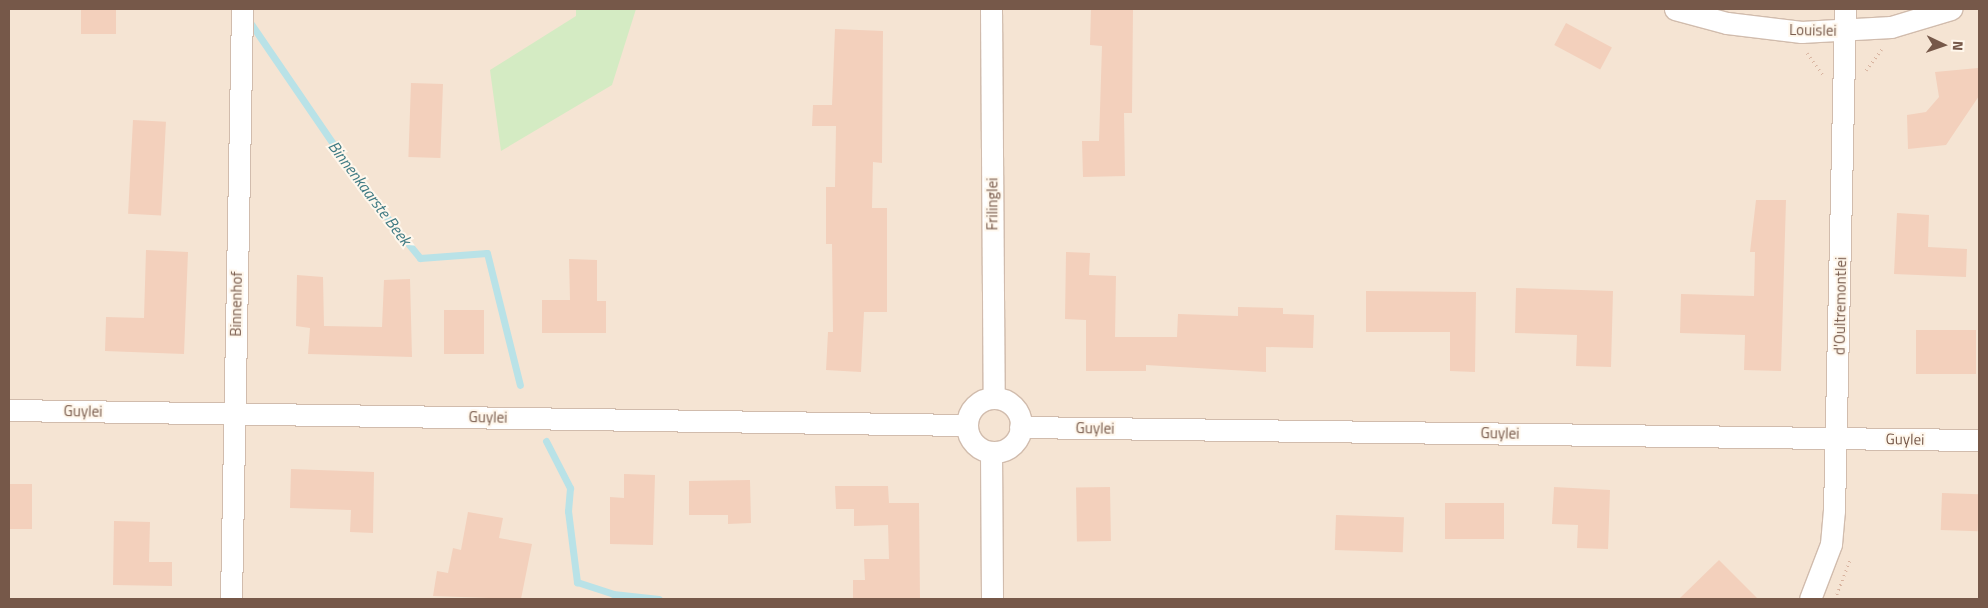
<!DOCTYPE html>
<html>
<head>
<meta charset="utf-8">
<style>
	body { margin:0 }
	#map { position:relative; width:1988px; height:608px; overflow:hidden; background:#fdf3e5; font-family:"Titillium Web",sans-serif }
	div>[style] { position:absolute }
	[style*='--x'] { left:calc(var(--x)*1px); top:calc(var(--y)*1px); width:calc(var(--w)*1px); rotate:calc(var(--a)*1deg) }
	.residential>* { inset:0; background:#f5e4d3; transform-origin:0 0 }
	.green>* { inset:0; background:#d4ebc3 }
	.stream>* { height:7px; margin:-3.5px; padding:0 3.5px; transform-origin:3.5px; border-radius:3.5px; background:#b9e2e7 }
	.building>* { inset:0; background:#f3d0bc; transform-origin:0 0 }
	.path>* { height:3px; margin-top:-1.5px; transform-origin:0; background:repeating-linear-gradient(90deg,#d8b39f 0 1px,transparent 0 5px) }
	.roads { filter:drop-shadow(1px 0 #d1bcad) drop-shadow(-1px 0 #d1bcad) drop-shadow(0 1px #d1bcad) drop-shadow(0 -1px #d1bcad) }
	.minor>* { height:21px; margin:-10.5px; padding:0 10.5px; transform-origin:10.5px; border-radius:10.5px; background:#fff }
	.minor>.ring { margin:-10.5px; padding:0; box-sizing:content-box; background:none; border:21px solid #fff; border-radius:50% }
	span { translate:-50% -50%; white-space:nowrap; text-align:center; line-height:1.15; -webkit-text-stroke:4px #fff7ec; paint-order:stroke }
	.street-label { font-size:15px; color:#765849 }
	.water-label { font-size:16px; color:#3f7a83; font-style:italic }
	.frame { position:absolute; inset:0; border:10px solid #765849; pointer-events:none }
	.north { position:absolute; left:1918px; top:20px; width:50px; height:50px; -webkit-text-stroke:4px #fff7ec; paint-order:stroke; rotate:93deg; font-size:14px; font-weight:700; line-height:20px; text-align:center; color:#765849 }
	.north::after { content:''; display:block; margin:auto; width:18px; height:22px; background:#765849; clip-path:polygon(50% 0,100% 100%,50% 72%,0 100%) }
</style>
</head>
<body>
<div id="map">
	<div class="residential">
		<div style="left:9px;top:9px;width:1970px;height:590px"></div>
	</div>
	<div class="green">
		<div style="clip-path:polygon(576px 9px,636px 9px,612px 85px,501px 151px,490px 70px,576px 16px)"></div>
	</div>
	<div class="stream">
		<div style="--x:247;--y:18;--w:212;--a:55.6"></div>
		<div style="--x:367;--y:193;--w:84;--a:50.8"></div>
		<div style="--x:420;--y:258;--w:67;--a:-4.3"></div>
		<div style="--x:487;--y:253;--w:136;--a:76"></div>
		<div style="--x:546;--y:441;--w:53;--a:62.9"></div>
		<div style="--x:570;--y:488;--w:23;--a:95"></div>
		<div style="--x:568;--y:511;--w:72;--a:82.8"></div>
		<div style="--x:577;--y:582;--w:38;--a:18"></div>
		<div style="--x:613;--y:594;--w:46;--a:6.2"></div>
	</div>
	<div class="building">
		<div style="left:81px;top:9px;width:35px;height:25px"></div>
		<div style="clip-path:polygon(1091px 9px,1133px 9px,1132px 113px,1124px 113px,1125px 176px,1083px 177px,1082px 141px,1099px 141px,1102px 46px,1090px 45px)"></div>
		<div style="left:1566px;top:23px;width:52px;height:25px;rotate:28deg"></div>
		<div style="clip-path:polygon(835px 29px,883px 31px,882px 163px,873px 162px,872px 208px,887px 208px,887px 312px,864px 312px,861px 372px,826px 370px,828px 332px,833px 332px,832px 244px,826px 244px,826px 187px,835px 187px,836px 126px,812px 126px,813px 105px,832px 105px)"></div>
		<div style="clip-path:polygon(1978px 68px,1979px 96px,1946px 145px,1908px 149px,1907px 115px,1926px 112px,1939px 97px,1935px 72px)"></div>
		<div style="left:411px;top:83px;width:32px;height:74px;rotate:2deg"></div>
		<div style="left:133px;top:120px;width:33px;height:94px;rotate:3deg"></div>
		<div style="clip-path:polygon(1756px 200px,1786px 200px,1781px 371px,1744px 370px,1745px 335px,1680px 333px,1681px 294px,1754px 296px,1755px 252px,1750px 252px)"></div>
		<div style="clip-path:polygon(1897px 213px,1929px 215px,1928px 247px,1967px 249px,1966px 277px,1894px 274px)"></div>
		<div style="clip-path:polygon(146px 250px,188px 252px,184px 354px,105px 351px,106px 317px,144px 318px)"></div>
		<div style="clip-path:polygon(1066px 252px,1090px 253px,1089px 275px,1116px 276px,1115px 337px,1177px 337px,1178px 314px,1238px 316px,1238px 307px,1283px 308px,1283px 314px,1314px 315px,1313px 348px,1266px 347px,1266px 372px,1146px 365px,1146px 371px,1086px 371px,1086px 320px,1065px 319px)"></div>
		<div style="clip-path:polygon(569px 259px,597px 260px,597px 301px,606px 301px,606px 333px,542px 333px,542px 300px,570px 300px)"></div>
		<div style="clip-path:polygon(297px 275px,323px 277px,324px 326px,382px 327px,384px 280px,410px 279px,412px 357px,308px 354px,310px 328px,296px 326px)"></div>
		<div style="clip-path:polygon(1516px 288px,1613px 291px,1611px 367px,1576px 366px,1577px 335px,1515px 333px)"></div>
		<div style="clip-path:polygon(1366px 291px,1476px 292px,1475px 372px,1450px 371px,1450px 332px,1366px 332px)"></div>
		<div style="left:444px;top:310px;width:40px;height:44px"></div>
		<div style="left:1916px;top:330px;width:60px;height:44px"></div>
		<div style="clip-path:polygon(291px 469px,374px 472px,373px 533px,350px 532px,351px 510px,290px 508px)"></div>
		<div style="clip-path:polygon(624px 474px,655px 475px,653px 545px,610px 544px,610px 497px,624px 498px)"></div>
		<div style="clip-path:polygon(750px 480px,751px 523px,728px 524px,728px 515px,689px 515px,689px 481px)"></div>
		<div style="left:9px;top:484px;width:23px;height:45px"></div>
		<div style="clip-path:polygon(835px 486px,888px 486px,889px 503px,919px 503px,920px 598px,853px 598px,853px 580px,865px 580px,864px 559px,889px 559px,888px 525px,854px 526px,854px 509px,836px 509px)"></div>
		<div style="left:1110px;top:487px;width:54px;height:34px;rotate:89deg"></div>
		<div style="clip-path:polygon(1554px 487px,1610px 490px,1608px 549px,1577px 548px,1578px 525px,1552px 524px)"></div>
		<div style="left:1942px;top:493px;width:37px;height:37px;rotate:2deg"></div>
		<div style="left:1445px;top:503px;width:59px;height:36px"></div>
		<div style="clip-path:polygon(468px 512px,503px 518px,499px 538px,532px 544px,521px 599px,433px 596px,437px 571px,448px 573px,453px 548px,461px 550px)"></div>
		<div style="left:1336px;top:515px;width:68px;height:35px;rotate:2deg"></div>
		<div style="clip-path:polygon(114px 521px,150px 522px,149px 562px,172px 562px,172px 586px,113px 585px)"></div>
		<div style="clip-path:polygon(1719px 560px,1758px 599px,1679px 599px)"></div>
	</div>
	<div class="path">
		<div style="--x:1807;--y:53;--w:26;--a:54"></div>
		<div style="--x:1866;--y:70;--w:26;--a:-53"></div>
		<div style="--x:1835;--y:599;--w:42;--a:-69"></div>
	</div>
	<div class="roads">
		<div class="minor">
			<div style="--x:991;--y:9;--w:389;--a:89.6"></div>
			<div style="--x:1675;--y:9;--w:54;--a:15.1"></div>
			<div style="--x:1727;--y:23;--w:75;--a:6.9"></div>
			<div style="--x:1801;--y:32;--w:90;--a:-3.2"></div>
			<div style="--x:1891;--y:27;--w:63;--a:-16.7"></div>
			<div class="ring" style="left:967px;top:398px;width:33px;height:33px"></div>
			<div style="--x:9;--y:410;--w:958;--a:0.9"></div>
			<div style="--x:1020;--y:427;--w:959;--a:0.78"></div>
			<div style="--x:991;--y:452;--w:147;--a:89.6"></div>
			<div style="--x:231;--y:599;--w:590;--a:-88.93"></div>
			<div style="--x:1810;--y:599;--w:59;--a:-69.1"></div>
			<div style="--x:1831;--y:544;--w:33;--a:-85"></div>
			<div style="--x:1834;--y:511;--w:502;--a:-88.74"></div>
		</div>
	</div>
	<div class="street-label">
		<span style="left:1813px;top:30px;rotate:1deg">Louislei</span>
		<span style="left:992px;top:204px;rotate:-90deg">Frilinglei</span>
		<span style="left:236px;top:304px;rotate:-89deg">Binnenhof</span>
		<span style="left:1840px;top:306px;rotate:-89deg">d'Oultremontlei</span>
		<span style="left:83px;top:411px;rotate:1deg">Guylei</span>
		<span style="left:488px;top:417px;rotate:1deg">Guylei</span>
		<span style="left:1095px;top:428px;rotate:1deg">Guylei</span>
		<span style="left:1500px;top:433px;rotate:1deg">Guylei</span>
		<span style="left:1905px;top:439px;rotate:1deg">Guylei</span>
	</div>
	<div class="water-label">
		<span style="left:370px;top:193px;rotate:53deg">Binnenkaarste Beek</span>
	</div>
	<div class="frame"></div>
	<div class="north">N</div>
</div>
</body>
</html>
